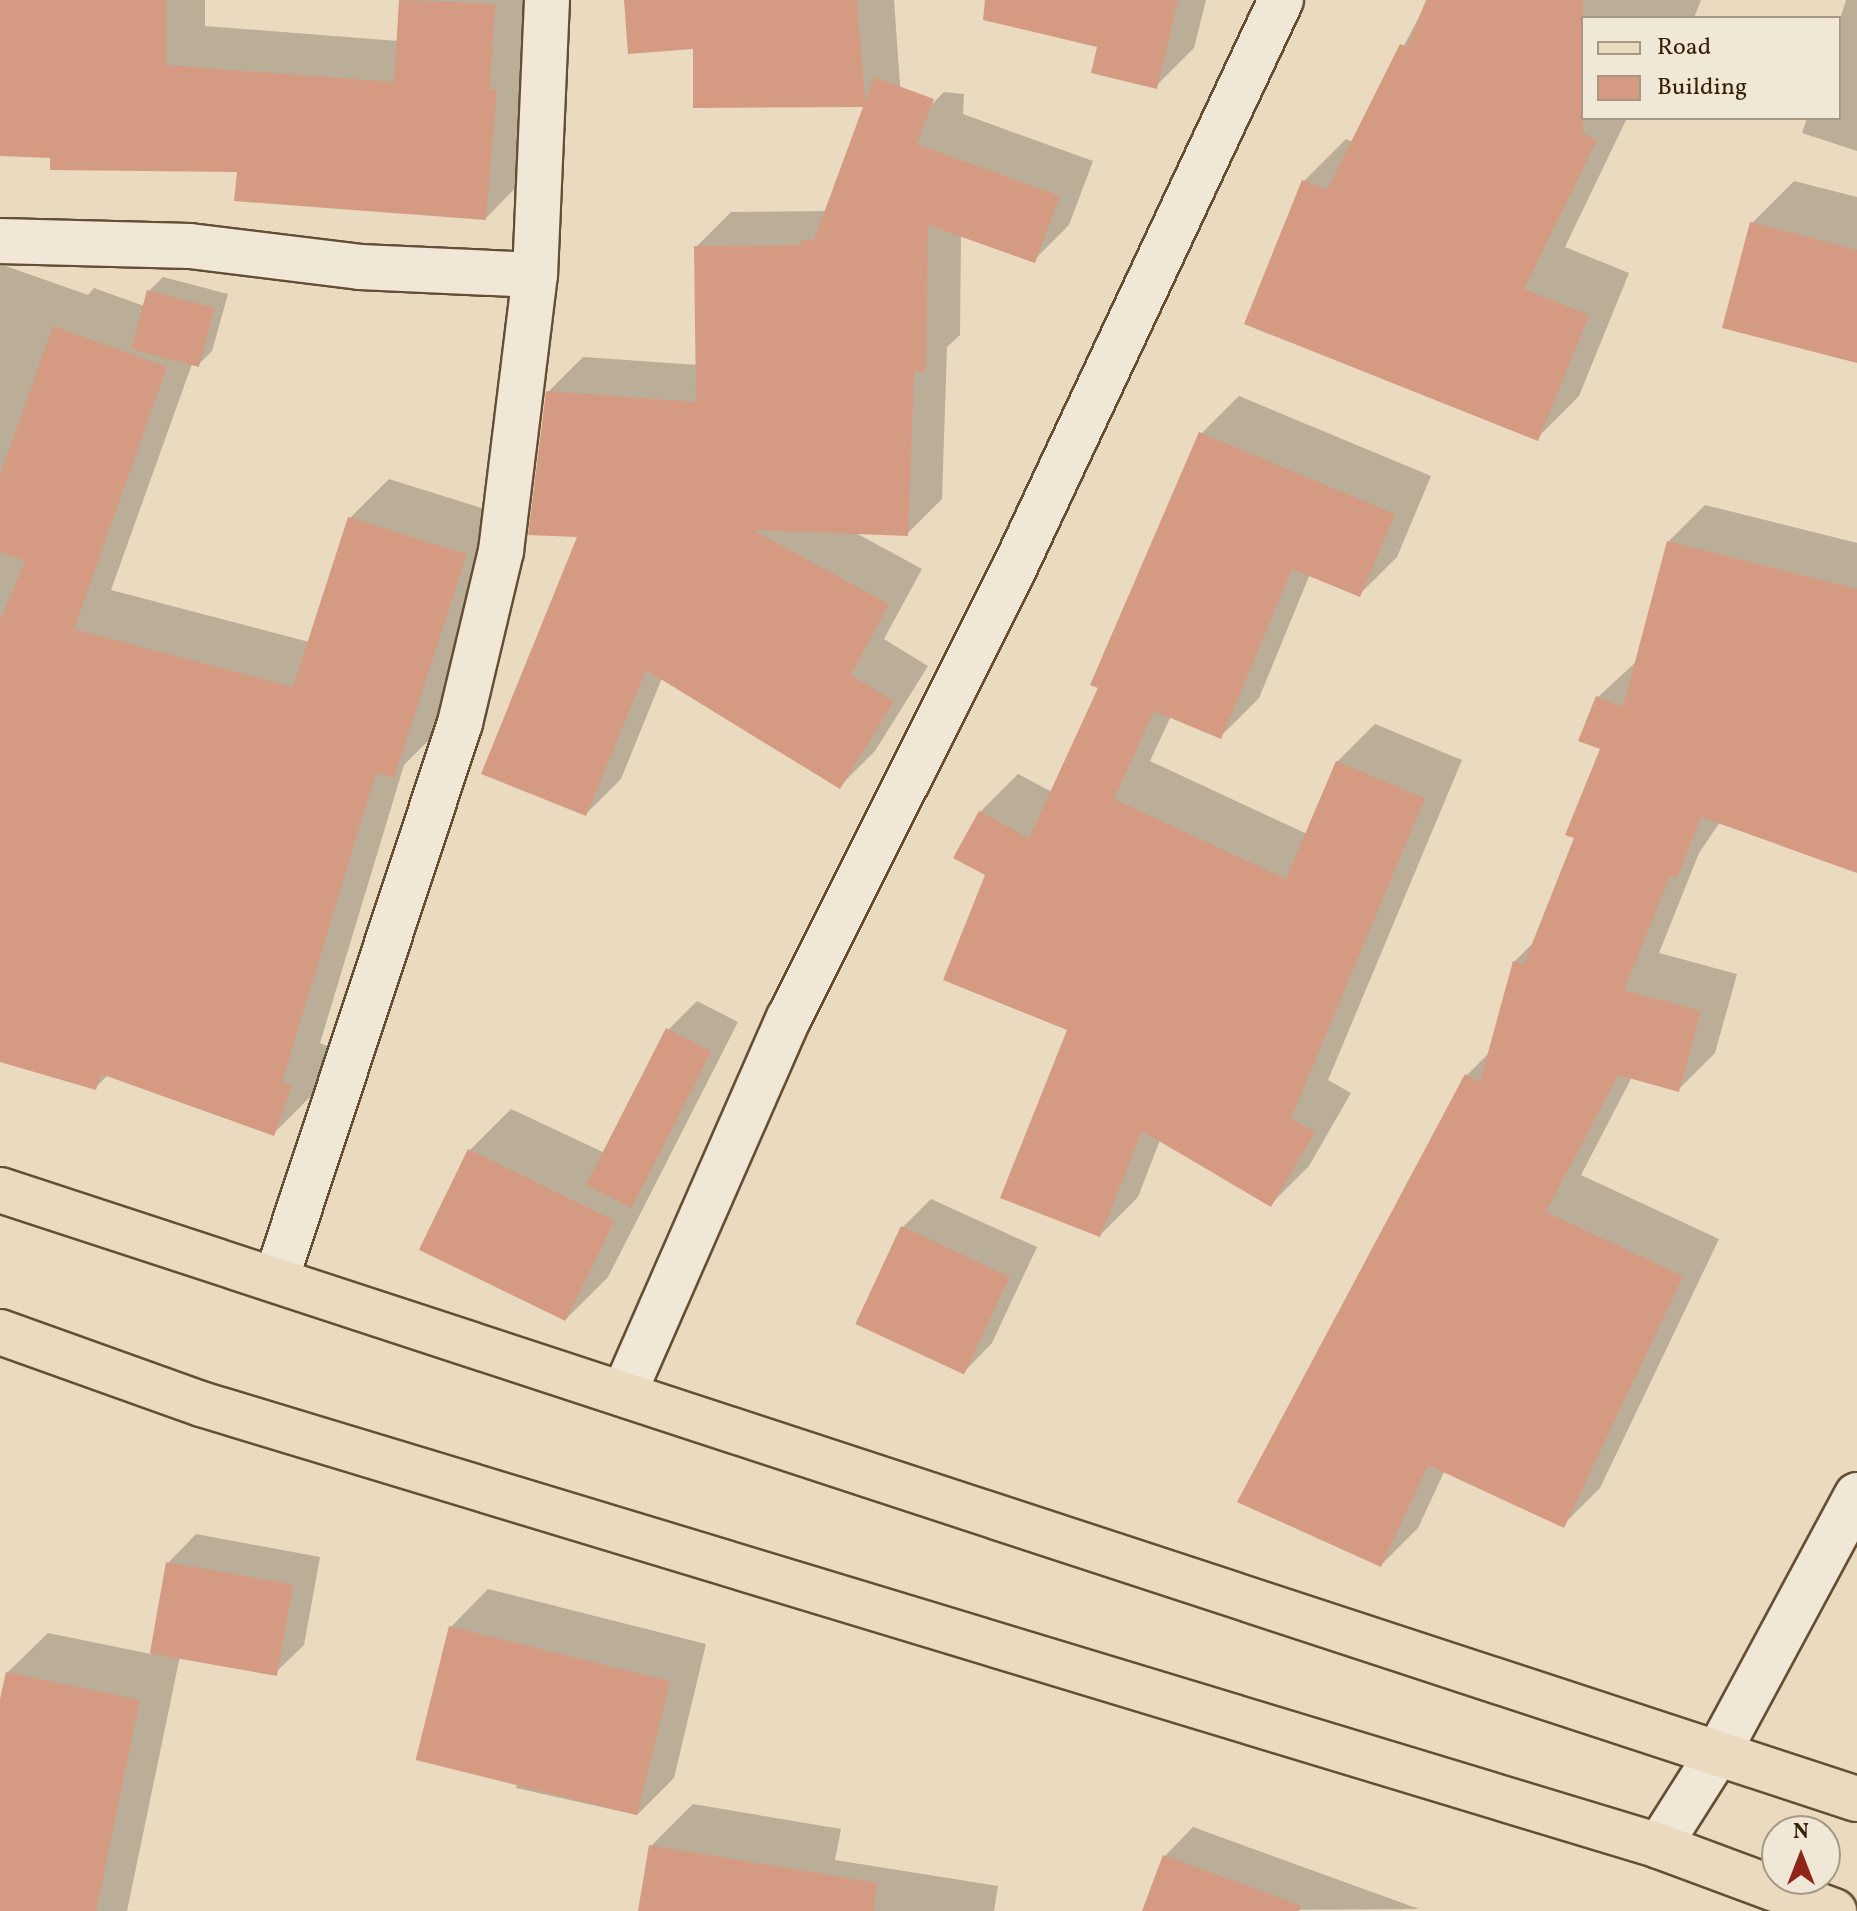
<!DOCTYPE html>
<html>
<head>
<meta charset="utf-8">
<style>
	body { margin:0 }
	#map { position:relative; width:1857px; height:1911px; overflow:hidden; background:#e9dac0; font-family:Vollkorn,serif }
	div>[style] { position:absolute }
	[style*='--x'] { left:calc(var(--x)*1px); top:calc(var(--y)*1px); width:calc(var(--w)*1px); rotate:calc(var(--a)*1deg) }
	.shadow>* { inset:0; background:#0003 }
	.building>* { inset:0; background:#d59b82; transform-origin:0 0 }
	.roads { filter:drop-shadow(2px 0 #644f35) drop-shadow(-2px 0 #644f35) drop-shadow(0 2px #644f35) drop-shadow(0 -2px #644f35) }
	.minor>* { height:44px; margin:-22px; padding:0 22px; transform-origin:22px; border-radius:22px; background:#f1e7d6 }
	.primary>* { height:44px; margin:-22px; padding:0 22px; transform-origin:22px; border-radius:22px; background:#e9dac0 }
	span { translate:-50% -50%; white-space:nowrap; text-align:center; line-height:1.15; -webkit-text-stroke:7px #f1e7d6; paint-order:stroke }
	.legend { position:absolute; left:1581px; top:16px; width:260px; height:104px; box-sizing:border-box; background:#f1e7d6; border:2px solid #a79883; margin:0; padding:10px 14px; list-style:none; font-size:24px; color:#372107 }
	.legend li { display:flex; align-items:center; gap:16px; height:40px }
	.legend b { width:40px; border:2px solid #a79883 }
	.north { position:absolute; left:1761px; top:1815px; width:80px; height:80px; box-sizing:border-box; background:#f1e7d6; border:2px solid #a79883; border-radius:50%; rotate:0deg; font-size:22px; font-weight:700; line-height:32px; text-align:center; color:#372107 }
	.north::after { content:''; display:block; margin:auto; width:28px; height:36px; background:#8f2418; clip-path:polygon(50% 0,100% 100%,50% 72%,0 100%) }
</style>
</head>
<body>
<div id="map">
	<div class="shadow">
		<div style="clip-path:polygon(0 0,205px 0,205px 26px,398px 41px,401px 0,531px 0,525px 178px,486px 218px,239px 170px,0 154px)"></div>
		<div style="clip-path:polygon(626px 0,894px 0,904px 141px,909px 127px,944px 92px,964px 94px,963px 114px,1093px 161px,1069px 225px,1034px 260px,961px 234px,960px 335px,947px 347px,942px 499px,907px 534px,854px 532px,922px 569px,884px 639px,928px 666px,875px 751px,840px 786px,662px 678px,621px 779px,586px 814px,580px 536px,548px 392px,583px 357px,698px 365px,696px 247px,731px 212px,827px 211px,865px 105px,695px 47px)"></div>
		<div style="clip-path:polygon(1021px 0,1206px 0,1194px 48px,1156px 86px,1100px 45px)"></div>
		<div style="clip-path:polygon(1428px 0,1701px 0,1694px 18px,1583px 18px,1583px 118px,1627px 118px,1565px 247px,1629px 273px,1579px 396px,1537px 438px,1304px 181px,1346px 139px,1353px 142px)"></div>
		<div style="clip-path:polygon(1846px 0,1857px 0,1857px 151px,1802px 133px,1807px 118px,1839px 118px,1839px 22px)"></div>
		<div style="clip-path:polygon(1794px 181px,1857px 197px,1857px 361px,1752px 223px)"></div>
		<div style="clip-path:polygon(0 264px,88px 295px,94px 288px,144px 306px,149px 291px,163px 277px,228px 294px,212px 351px,197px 366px,192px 364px,111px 590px,309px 642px,350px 518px,389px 479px,504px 515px,432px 737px,404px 765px,320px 1043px,329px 1047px,313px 1094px,274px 1133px,109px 1074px,95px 1088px,0 1060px)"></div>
		<div style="clip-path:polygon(1239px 396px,1431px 476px,1397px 557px,1359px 595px,1310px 574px,1259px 698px,1221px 736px,1171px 716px,1150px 761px,1307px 834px,1337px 762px,1375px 724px,1462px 760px,1328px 1080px,1351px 1093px,1309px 1166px,1271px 1204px,1160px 1140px,1138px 1197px,1100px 1235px,1069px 1029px,988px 874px,980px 812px,1018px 774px,1052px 792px,1101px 687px,1201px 434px)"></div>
		<div style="clip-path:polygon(1705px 505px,1857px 543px,1857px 871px,1720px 822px,1699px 853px,1659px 953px,1737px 974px,1715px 1053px,1678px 1090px,1632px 1077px,1581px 1175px,1719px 1239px,1600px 1488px,1563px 1525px,1445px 1470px,1418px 1528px,1381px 1565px,1466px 1076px,1490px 1052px,1514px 962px,1535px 941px,1576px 837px,1602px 748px,1598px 697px,1637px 661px,1668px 542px)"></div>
		<div style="clip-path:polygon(697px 1001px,738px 1022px,608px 1277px,566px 1319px,469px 1151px,511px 1109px,605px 1153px,668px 1030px)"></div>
		<div style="clip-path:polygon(931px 1199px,1037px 1247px,992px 1343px,964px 1372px,902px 1228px)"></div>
		<div style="clip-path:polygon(196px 1534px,320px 1557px,304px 1645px,275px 1673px,180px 1656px,127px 1911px,0 1911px,0 1709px,7px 1673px,48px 1633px,151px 1654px,168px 1563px)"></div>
		<div style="clip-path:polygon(488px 1589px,706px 1644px,674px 1778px,637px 1815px,516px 1788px,518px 1780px,451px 1627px)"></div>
		<div style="clip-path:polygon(693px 1804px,841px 1829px,835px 1860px,998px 1886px,994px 1911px,640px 1911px,651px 1846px)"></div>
		<div style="clip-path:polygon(1193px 1827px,1419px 1909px,1144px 1911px,1165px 1856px)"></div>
	</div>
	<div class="building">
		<div style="clip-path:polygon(0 0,167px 0,166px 65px,394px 82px,399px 0,495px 4px,490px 89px,497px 90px,486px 220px,234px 201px,237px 172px,50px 170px,50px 158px,0 156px)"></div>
		<div style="clip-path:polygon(624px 0,857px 0,865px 101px,874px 77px,934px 99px,917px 144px,1060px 196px,1035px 263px,928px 225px,926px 372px,914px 372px,908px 536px,753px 530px,889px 604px,851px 675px,894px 701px,840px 789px,646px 670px,586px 816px,481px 774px,577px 537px,528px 535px,546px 391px,696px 402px,694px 246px,801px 245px,801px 240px,814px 240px,863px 107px,693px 108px,693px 49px,628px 54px)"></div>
		<div style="clip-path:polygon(985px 0,1178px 0,1157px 89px,1091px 73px,1097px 47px,983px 20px)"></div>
		<div style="clip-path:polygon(1426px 0,1583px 0,1583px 133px,1597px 140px,1524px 289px,1589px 315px,1538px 441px,1244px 324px,1302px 180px,1327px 190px,1400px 44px,1407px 47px)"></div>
		<div style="clip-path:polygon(1750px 222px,1857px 250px,1857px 363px,1722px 328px)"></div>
		<div style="left:147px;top:290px;width:70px;height:61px;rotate:15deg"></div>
		<div style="clip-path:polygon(53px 326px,167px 367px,74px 629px,293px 687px,348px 517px,467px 554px,394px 778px,376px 773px,282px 1082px,292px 1086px,274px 1136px,101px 1074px,96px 1090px,0 1062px,0 621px,25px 561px,0 552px,0 475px)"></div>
		<div style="clip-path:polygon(1199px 432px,1395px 514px,1360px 597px,1292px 569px,1221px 739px,1154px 711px,1114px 799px,1286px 879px,1336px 761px,1425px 798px,1291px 1118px,1315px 1132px,1271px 1207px,1142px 1131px,1100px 1237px,1000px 1198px,1067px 1030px,943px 980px,985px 875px,953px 858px,979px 811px,1029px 838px,1098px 688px,1090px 685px)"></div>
		<div style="clip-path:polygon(1667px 541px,1857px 589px,1857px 873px,1701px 817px,1677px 878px,1670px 876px,1624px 990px,1701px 1011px,1679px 1092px,1618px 1075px,1546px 1212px,1683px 1276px,1564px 1528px,1428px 1465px,1381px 1567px,1237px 1502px,1465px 1074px,1480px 1082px,1513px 961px,1524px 964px,1574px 838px,1565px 835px,1600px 749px,1578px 741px,1596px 696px,1623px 707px)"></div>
		<div style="left:666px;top:1028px;width:51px;height:176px;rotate:27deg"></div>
		<div style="left:468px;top:1149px;width:163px;height:112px;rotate:26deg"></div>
		<div style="left:901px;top:1226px;width:120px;height:108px;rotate:25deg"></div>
		<div style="left:166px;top:1562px;width:129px;height:93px;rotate:10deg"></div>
		<div style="left:449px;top:1626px;width:228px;height:138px;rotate:14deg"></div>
		<div style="clip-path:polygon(6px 1672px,140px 1700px,96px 1911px,0 1911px,0 1699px)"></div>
		<div style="clip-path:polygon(649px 1845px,877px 1883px,874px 1911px,638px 1911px)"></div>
		<div style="clip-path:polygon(1163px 1855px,1300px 1905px,1299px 1911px,1142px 1911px)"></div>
	</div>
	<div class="roads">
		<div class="minor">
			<div style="--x:0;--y:241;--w:190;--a:1.5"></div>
			<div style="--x:190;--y:246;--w:171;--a:7"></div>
			<div style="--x:360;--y:267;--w:175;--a:2.6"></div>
			<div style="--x:276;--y:1279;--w:586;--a:-71.69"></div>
			<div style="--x:460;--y:723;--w:177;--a:-76.6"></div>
			<div style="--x:501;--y:551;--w:278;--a:-83"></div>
			<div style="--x:535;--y:275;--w:275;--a:-87.5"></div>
			<div style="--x:624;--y:1393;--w:410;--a:-66.3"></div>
			<div style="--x:789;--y:1018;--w:498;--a:-63.4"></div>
			<div style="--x:1012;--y:573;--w:633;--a:-64.85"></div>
			<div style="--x:1659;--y:1846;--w:110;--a:-57.6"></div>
			<div style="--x:1718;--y:1753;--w:293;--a:-61.7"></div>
		</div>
		<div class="primary">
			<div style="--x:0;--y:1190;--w:1954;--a:18.16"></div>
			<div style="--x:0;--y:1332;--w:214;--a:19.7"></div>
			<div style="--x:201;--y:1404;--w:1524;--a:16.86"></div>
			<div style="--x:1659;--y:1846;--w:187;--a:20.4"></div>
		</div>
	</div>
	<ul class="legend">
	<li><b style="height:10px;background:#e9dac0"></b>Road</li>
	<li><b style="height:22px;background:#d59b82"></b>Building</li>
	</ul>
	<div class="north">N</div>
</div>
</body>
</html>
